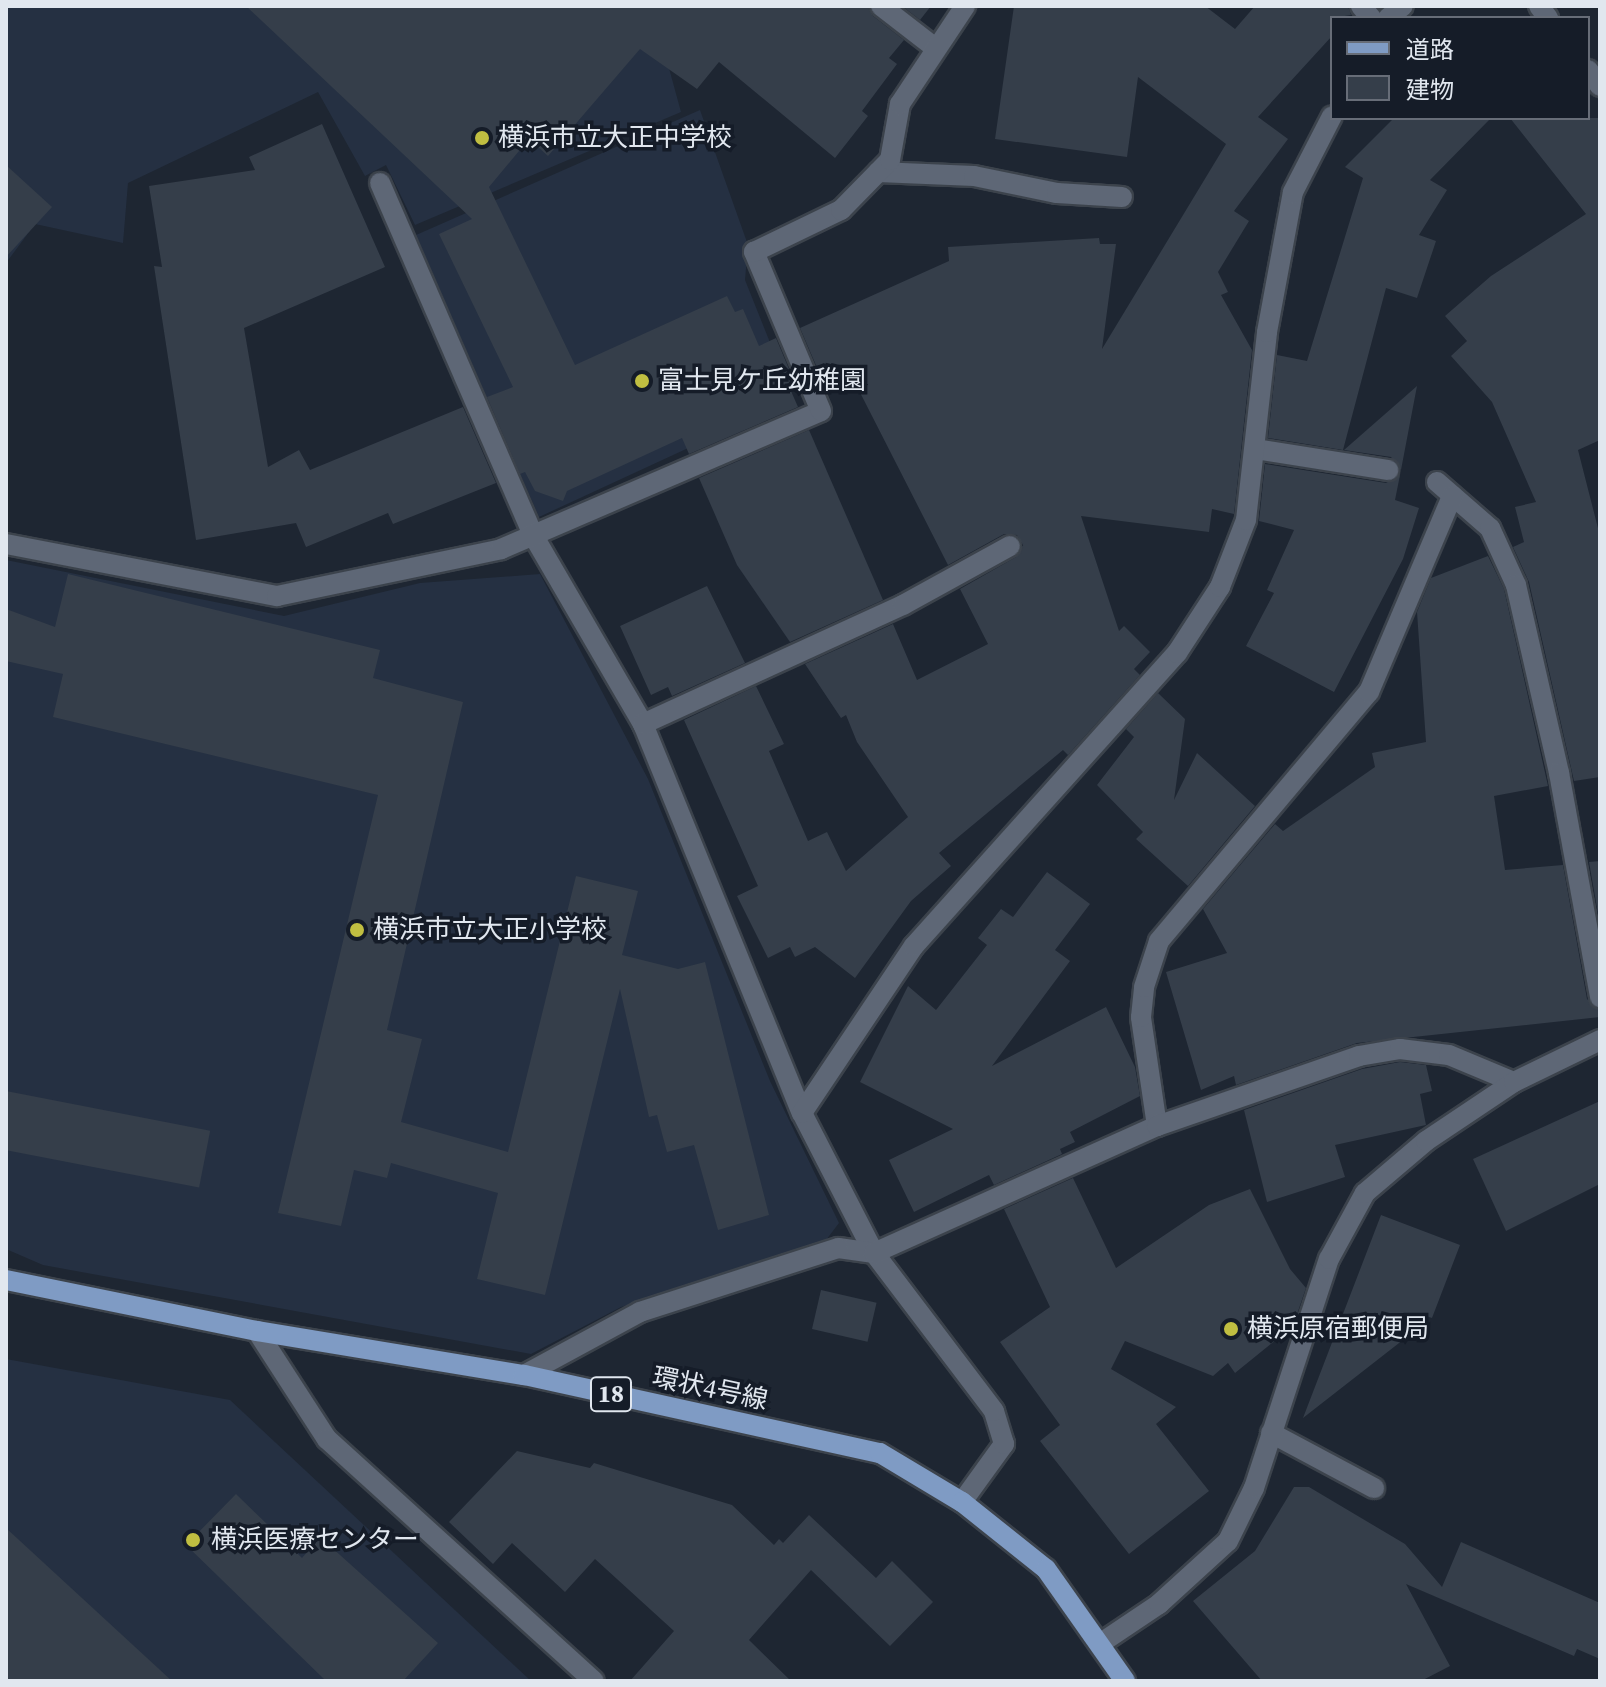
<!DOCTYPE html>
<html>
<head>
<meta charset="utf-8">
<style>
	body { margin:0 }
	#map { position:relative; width:1606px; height:1687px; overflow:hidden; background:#1e2632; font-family:"Source Serif 4","Noto Sans JP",serif }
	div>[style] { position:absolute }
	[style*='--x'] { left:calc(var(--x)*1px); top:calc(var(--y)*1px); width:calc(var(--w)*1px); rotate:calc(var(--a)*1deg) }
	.built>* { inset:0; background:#253042 }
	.building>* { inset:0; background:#353e4a; transform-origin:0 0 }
	.roads { filter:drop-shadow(2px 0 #3c434c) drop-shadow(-2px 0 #3c434c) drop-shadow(0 2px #3c434c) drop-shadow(0 -2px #3c434c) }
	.service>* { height:20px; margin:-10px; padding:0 10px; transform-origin:10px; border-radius:10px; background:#5e6776 }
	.minor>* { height:20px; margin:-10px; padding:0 10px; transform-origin:10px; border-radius:10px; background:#5e6776 }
	.primary>* { height:20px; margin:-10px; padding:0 10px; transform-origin:10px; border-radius:10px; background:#7f9bc4 }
	.dots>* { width:22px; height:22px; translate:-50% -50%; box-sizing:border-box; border:4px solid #151c28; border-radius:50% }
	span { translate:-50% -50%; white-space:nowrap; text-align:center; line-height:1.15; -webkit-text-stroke:7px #151c28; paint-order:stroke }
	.shield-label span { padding:2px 6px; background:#151c28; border:2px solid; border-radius:6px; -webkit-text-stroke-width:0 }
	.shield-label { font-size:24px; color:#e1e7ef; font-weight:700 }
	.poi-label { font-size:26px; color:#e1e7ef }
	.left { translate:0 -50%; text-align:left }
	.street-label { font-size:26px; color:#e1e7ef }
	.frame { position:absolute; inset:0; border:8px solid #e1e7ef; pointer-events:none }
	.legend { position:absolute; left:1330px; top:16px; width:260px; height:104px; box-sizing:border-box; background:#151c28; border:2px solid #676d78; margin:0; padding:10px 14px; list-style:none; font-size:24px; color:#e1e7ef }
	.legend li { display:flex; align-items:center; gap:16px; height:40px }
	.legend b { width:40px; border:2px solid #676d78 }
</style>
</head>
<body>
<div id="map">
	<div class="built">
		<div style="clip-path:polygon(6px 6px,652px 6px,681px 112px,415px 225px,386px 165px,365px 176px,318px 92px,128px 183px,123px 243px,35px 224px,6px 263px)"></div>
		<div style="clip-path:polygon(700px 110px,748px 245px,745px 280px,787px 385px,777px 407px,539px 517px,416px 235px)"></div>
		<div style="clip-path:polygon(6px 560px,284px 616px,420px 583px,540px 574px,648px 779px,770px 1081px,839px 1223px,823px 1244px,621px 1307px,531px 1354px,43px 1265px,6px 1249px)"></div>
		<div style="clip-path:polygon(6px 1359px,230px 1400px,531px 1681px,6px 1681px)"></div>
	</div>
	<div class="building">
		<div style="clip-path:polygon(246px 6px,868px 6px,873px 16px,904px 40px,889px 58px,897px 64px,862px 111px,868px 116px,835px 158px,719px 62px,697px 89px,640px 49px,548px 156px,529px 139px,489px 187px,575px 365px,727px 296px,735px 312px,743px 309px,759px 346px,776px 338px,797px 388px,791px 391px,798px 407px,689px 454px,682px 438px,567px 491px,563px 501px,535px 491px,525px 472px,520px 474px,487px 397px,513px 387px,439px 234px,472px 219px)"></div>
		<div style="clip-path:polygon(902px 6px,931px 6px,920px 20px)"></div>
		<div style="clip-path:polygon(1014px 6px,1205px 6px,1235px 29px,1255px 6px,1348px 6px,1351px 15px,1332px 18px,1332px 36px,1258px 117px,1288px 139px,1234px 211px,1249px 221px,1218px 272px,1228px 292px,1221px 295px,1252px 350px,1234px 514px,1212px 509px,1209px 532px,1081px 516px,1119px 631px,1124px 626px,1150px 652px,1134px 669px,1140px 675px,1068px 755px,1063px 750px,939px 853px,951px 866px,911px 901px,855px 978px,815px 947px,795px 957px,790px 947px,768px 958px,737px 896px,758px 886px,684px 720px,756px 686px,784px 744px,769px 751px,808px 841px,827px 832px,846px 871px,908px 817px,857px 742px,846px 715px,841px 718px,805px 664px,893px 624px,917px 680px,988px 644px,960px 589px,1016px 557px,1023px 545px,1017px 535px,1004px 534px,948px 565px,846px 365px,821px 377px,800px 328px,949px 261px,948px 247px,1099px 238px,1100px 244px,1116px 244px,1102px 349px,1226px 144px,1138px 77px,1127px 157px,995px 139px)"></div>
		<div style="clip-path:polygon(1394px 118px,1491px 118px,1430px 180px,1447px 190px,1419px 235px,1436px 241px,1417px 298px,1386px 288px,1343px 450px,1268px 438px,1277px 355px,1307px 361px,1363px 178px,1345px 167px)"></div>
		<div style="clip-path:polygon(1510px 118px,1600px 118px,1600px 440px,1578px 450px,1600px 536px,1600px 777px,1574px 781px,1529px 582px,1513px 547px,1524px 542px,1515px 507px,1536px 502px,1492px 402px,1451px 356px,1467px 341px,1445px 316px,1491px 276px,1586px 214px)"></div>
		<div style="clip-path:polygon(322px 124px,385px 267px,244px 328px,268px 467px,299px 450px,310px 470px,463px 407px,496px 483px,393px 524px,388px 513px,306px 547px,296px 523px,196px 540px,154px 266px,162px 267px,149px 186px,255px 170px,249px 157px)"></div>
		<div style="clip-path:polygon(6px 165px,52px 207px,6px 257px)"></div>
		<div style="clip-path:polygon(1417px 386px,1401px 470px,1391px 457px,1344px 450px)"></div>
		<div style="clip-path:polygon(809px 430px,883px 600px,790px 642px,737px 565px,699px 478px)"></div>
		<div style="clip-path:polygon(1265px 464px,1386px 483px,1400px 475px,1395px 500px,1419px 508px,1403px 559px,1334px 692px,1246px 646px,1274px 593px,1267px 590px,1294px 530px,1259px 521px)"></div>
		<div style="clip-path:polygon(1488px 556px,1504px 589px,1548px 786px,1494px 796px,1505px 870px,1563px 865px,1587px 999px,1600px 1010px,1600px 1017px,1357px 1043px,1236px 1085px,1234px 1076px,1201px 1090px,1166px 972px,1227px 953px,1203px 909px,1275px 824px,1283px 831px,1375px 767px,1372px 753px,1426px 742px,1417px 612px,1431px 578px)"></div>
		<div style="clip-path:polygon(68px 574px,380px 650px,373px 678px,463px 702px,387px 1030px,422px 1039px,401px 1122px,508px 1152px,576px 876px,638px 891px,622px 955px,678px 969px,705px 962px,769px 1215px,718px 1230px,694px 1145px,667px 1152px,657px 1115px,649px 1117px,620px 989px,545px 1295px,477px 1279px,498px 1193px,391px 1163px,387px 1178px,354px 1170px,341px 1226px,278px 1213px,378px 795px,53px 717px,63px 674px,6px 661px,6px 609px,55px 627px)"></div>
		<div style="clip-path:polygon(707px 586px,745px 663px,672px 696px,668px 687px,651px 695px,620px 626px)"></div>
		<div style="clip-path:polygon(1158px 693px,1185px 719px,1174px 800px,1197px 753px,1255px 806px,1188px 886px,1136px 839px,1143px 832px,1097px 785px,1134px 737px,1126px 729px)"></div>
		<div style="clip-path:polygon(1600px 861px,1600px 925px,1589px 862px)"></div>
		<div style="clip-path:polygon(1047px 872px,1090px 904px,1055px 950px,1070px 961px,992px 1066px,1106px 1007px,1135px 1067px,1140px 1096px,1070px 1132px,1075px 1142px,1060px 1149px,1062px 1154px,994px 1185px,989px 1175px,914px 1212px,889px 1160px,953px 1129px,860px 1082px,908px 986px,936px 1010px,987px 945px,978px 938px,1001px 909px,1013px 917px)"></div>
		<div style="clip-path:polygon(1400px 1062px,1426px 1065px,1432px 1091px,1420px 1094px,1426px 1125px,1335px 1145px,1345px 1177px,1267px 1202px,1244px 1110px,1362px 1069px)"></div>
		<div style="left:6px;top:1091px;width:208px;height:58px;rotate:11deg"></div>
		<div style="clip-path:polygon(1600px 1101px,1600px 1184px,1506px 1231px,1473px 1159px)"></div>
		<div style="clip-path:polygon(1073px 1178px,1116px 1268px,1209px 1205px,1250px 1189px,1290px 1269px,1306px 1288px,1293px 1326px,1235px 1373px,1228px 1363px,1213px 1376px,1125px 1341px,1111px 1369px,1176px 1407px,1156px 1424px,1209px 1491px,1129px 1554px,1040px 1441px,1060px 1425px,1000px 1342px,1050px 1307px,1004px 1209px)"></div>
		<div style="clip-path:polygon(1381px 1215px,1460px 1245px,1432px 1318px,1423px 1315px,1417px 1329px,1303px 1418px)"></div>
		<div style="left:821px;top:1290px;width:57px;height:40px;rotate:13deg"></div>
		<div style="clip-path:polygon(517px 1451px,590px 1468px,594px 1463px,732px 1505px,774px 1545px,779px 1539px,783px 1543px,809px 1515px,876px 1578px,892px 1561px,933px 1602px,890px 1646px,811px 1570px,749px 1640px,791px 1681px,630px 1681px,674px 1631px,595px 1559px,565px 1592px,512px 1543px,493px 1564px,449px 1522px)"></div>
		<div style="clip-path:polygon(1294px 1487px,1309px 1487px,1405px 1544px,1442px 1587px,1461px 1542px,1600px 1603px,1600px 1659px,1577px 1649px,1574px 1656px,1406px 1584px,1450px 1666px,1421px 1681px,1262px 1681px,1193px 1601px,1255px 1551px)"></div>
		<div style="clip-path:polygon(236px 1494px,302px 1558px,320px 1537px,438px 1643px,403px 1681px,326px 1681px,186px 1545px)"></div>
		<div style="clip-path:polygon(6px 1528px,172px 1681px,6px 1681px)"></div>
	</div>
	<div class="roads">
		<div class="service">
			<div style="--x:881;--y:6;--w:67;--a:37.7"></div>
			<div style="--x:878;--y:172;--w:96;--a:2.4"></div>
			<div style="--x:974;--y:176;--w:85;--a:11.6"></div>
			<div style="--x:1057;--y:193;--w:65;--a:3.5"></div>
			<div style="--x:1271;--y:1433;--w:117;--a:28.1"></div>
		</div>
		<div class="minor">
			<div style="--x:1361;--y:6;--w:16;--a:50"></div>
			<div style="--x:1539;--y:6;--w:15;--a:53"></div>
			<div style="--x:1388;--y:18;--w:19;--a:-39"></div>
			<div style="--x:1588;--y:70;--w:20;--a:53"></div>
			<div style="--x:380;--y:183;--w:384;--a:66.5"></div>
			<div style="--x:533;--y:535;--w:219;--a:59.8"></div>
			<div style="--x:643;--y:724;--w:420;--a:67.8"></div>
			<div style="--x:802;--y:1113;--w:157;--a:62.8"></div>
			<div style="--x:874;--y:1253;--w:36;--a:-172"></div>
			<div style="--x:838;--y:1248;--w:208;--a:162.1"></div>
			<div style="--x:640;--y:1312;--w:132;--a:151.5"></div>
			<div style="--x:1255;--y:449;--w:135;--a:9"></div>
			<div style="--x:1437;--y:482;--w:70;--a:41"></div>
			<div style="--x:1490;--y:528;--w:63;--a:65.5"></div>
			<div style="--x:1516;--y:585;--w:193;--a:77.1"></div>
			<div style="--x:1559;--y:773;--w:228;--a:79.6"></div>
			<div style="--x:6;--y:544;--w:276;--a:10.9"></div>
			<div style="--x:277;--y:596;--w:229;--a:-11.8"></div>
			<div style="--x:501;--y:549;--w:348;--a:-23.3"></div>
			<div style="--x:821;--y:411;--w:173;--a:-112.8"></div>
			<div style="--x:754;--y:252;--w:97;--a:-25.8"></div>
			<div style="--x:841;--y:210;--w:70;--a:-45.6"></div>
			<div style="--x:890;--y:160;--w:57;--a:-79.9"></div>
			<div style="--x:900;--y:104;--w:118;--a:-56.4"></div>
			<div style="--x:643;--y:724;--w:286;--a:-24.6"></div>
			<div style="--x:903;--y:605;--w:122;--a:-28.9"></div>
			<div style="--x:802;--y:1113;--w:201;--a:-56.2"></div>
			<div style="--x:914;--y:946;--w:394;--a:-48.1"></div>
			<div style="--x:1177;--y:653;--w:79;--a:-56.9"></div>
			<div style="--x:1220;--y:587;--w:72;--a:-68.8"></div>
			<div style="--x:1246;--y:520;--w:189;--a:-83.6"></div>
			<div style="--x:1267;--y:332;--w:142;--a:-79.5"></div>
			<div style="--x:1293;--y:192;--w:85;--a:-62.8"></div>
			<div style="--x:1157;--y:1126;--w:110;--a:-98.4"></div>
			<div style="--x:1141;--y:1017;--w:30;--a:-84"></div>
			<div style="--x:1144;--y:987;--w:48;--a:-71.9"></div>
			<div style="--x:1159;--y:941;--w:326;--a:-49.9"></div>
			<div style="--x:1369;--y:692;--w:213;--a:-67"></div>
			<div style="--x:257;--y:1331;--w:129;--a:57.1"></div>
			<div style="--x:327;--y:1439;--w:360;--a:42.2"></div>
			<div style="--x:962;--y:1502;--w:72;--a:-54.1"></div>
			<div style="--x:1004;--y:1444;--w:34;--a:-107"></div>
			<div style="--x:994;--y:1411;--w:198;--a:-127.2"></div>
			<div style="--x:874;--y:1253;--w:310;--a:-24.2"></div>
			<div style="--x:1157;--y:1126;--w:214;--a:-19.1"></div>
			<div style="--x:1359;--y:1056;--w:42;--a:-9.7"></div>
			<div style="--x:1400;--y:1049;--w:49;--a:7"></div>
			<div style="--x:1449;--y:1055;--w:70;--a:22.6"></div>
			<div style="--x:1101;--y:1643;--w:70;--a:-33.9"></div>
			<div style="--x:1159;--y:1604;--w:93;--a:-42.4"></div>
			<div style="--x:1228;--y:1541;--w:59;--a:-63.9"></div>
			<div style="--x:1254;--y:1488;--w:241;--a:-71.9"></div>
			<div style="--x:1329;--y:1259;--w:75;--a:-61.4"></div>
			<div style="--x:1365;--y:1193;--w:80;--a:-40.4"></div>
			<div style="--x:1426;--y:1141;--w:106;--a:-33.8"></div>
			<div style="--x:1514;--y:1082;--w:96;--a:-26"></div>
		</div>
		<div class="primary">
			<div style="--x:6;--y:1280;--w:256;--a:11.5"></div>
			<div style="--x:257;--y:1331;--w:271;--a:9.4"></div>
			<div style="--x:524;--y:1375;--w:364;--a:12.4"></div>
			<div style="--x:880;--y:1453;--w:96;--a:30.9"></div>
			<div style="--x:962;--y:1502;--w:107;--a:38.6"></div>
			<div style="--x:1046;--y:1569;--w:137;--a:54.8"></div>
		</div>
	</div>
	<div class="dots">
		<div style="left:482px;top:138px;background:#c0be41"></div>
		<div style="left:642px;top:381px;background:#c0be41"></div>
		<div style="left:357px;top:930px;background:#c0be41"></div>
		<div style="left:1231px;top:1329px;background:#c0be41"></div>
		<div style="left:193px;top:1540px;background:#c0be41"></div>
	</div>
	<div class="shield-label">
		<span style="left:611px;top:1394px">18</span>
	</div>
	<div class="poi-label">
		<span class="left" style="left:498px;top:138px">横浜市立大正中学校</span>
		<span class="left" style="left:658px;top:381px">富士見ケ丘幼稚園</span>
		<span class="left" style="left:373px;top:930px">横浜市立大正小学校</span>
		<span class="left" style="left:1247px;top:1329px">横浜原宿郵便局</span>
		<span class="left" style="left:211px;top:1540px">横浜医療センター</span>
	</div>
	<div class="street-label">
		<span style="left:710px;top:1389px;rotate:12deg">環状4号線</span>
	</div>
	<div class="frame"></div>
	<ul class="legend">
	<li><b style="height:10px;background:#7f9bc4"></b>道路</li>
	<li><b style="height:22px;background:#353e4a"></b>建物</li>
	</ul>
</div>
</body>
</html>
